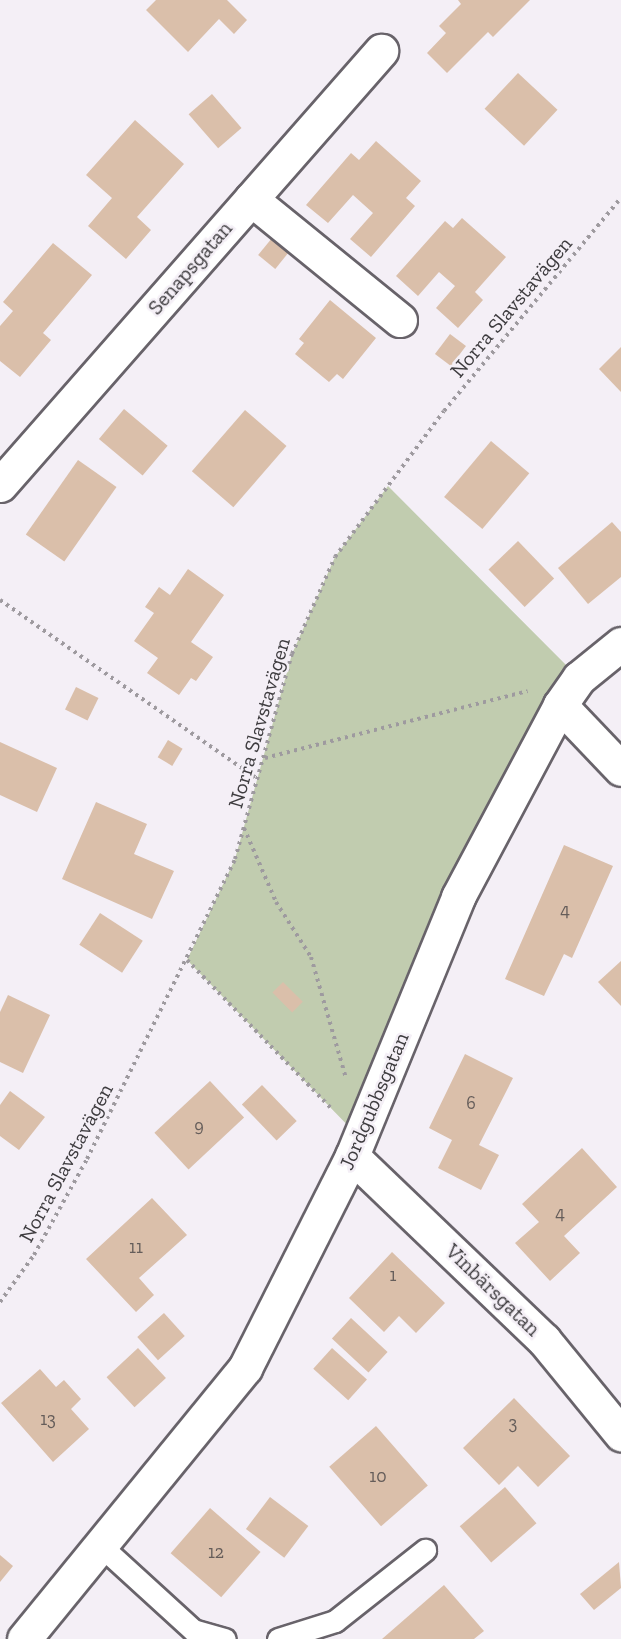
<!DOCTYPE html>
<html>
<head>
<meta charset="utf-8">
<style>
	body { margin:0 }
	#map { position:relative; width:621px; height:1639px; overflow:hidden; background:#f4eff6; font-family:"Zilla Slab",serif }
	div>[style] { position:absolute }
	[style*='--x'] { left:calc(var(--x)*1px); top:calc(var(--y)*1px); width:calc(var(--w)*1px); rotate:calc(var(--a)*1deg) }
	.green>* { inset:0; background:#c1ccaf }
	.building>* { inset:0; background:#dabfaa; transform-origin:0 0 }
	.path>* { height:4px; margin-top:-2px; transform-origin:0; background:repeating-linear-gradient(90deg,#9e9a9f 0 3px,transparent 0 7.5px) }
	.roads { filter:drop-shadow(2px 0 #68636a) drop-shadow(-2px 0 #68636a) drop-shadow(0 2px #68636a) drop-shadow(0 -2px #68636a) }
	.lane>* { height:21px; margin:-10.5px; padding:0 10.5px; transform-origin:10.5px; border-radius:10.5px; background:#fff }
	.street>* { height:33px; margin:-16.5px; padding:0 16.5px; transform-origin:16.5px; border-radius:16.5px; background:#fff }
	span { translate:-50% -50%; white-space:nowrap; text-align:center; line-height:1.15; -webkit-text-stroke:5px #f4eff6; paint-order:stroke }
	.number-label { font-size:18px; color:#655d5a }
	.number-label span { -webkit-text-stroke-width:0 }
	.street-label { font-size:21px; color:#3e3c3f }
</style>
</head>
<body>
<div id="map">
	<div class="green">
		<div style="clip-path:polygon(388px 486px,579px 678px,360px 1138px,187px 960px,235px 859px,292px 654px,335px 557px)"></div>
	</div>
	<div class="building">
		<div style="clip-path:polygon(156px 0,227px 0,247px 20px,234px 34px,219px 19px,188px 52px,146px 10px)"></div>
		<div style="clip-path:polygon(458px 0,530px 0,493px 37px,488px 32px,447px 73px,427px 53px,446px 33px,439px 26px,461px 4px)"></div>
		<div style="left:518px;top:73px;width:54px;height:49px;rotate:43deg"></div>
		<div style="left:212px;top:94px;width:45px;height:31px;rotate:49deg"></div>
		<div style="clip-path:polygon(135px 120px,184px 164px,137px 217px,151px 230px,126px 259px,88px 226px,112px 198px,86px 175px)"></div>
		<div style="clip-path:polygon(376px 141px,421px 181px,406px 198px,415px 206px,371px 257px,350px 239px,373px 213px,353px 195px,328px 223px,306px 205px,351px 153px,359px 160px)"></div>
		<div style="clip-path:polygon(462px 218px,506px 257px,475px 292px,483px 300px,458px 328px,436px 308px,455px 286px,439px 272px,418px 296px,396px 276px,445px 221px,453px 228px)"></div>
		<div style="left:272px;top:238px;width:22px;height:22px;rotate:39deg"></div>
		<div style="clip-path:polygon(53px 243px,92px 275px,43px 333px,51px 340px,20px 377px,0 361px,0 326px,13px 311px,3px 302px)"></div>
		<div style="clip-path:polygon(330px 300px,376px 338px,343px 379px,337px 374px,329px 382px,295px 354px,304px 343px,299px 339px)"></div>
		<div style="left:450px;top:334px;width:20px;height:25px;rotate:37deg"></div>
		<div style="clip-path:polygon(621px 347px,621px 392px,599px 369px)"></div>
		<div style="left:124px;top:409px;width:57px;height:39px;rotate:40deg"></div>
		<div style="left:245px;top:410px;width:55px;height:81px;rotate:41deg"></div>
		<div style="left:491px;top:441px;width:50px;height:73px;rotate:40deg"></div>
		<div style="left:78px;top:460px;width:47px;height:91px;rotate:35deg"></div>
		<div style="clip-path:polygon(612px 522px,621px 532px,621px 577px,588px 604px,558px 568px)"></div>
		<div style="left:518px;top:541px;width:52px;height:41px;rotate:46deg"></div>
		<div style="clip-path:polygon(188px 569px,224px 595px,191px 642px,213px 657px,196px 681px,191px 678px,179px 695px,147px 673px,158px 658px,134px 641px,154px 613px,145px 607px,159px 587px,170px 595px)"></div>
		<div style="left:76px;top:687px;width:25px;height:25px;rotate:26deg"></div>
		<div style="left:168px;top:740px;width:17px;height:20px;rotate:31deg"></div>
		<div style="clip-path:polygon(0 742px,57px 768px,37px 812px,0 795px)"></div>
		<div style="clip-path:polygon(96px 802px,147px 824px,134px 854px,174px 871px,152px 919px,62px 879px)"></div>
		<div style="clip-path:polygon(564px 845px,613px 866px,572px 958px,564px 954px,544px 996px,505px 979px)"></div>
		<div style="left:100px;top:913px;width:51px;height:38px;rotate:33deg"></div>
		<div style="clip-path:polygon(621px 961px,621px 1006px,598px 982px)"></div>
		<div style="left:283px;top:982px;width:28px;height:15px;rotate:45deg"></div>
		<div style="clip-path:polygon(8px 995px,50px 1015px,23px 1073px,0 1062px,0 1012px)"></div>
		<div style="clip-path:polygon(465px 1054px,513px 1078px,479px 1145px,499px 1155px,481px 1190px,438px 1168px,452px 1140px,429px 1128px)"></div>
		<div style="left:210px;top:1081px;width:50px;height:76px;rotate:47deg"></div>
		<div style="left:262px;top:1085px;width:50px;height:28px;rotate:46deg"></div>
		<div style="clip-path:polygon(10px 1091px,45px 1117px,19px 1150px,0 1136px,0 1105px)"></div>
		<div style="clip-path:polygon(582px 1148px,617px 1187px,564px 1236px,580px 1253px,550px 1281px,515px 1243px,539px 1222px,522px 1204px)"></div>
		<div style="clip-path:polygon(152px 1198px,187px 1235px,139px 1278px,154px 1295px,136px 1312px,86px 1259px)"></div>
		<div style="clip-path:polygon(392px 1252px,445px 1303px,416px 1333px,399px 1316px,384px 1332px,349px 1298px)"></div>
		<div style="left:164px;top:1313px;width:31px;height:36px;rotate:48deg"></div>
		<div style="left:351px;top:1318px;width:50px;height:28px;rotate:43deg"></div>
		<div style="left:138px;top:1348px;width:41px;height:43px;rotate:47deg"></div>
		<div style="left:332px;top:1348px;width:47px;height:28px;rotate:42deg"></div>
		<div style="clip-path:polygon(40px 1369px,56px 1387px,64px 1380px,81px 1399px,71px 1409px,89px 1429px,53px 1462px,1px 1403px)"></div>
		<div style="clip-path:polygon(514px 1398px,570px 1456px,538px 1487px,518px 1466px,499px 1485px,463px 1448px)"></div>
		<div style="left:376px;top:1426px;width:79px;height:62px;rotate:49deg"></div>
		<div style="left:505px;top:1487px;width:48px;height:60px;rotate:49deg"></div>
		<div style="left:270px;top:1497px;width:48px;height:40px;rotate:37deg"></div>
		<div style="left:210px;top:1508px;width:67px;height:60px;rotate:41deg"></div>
		<div style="clip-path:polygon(0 1555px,13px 1566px,0 1582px)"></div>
		<div style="clip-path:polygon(619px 1562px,621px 1588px,594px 1610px,580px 1594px)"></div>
		<div style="clip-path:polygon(444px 1585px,484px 1631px,474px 1639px,382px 1639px)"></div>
	</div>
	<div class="path">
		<div style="--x:0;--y:600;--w:314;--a:34.8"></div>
		<div style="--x:265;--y:758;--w:271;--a:-14.3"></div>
		<div style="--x:244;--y:828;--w:81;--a:66.6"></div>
		<div style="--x:276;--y:902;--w:65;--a:57.5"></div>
		<div style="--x:311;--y:957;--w:126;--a:73.9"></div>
		<div style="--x:187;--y:960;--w:209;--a:45.8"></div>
		<div style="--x:0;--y:1302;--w:58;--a:-54.1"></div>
		<div style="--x:34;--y:1255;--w:110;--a:-61.1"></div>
		<div style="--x:87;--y:1159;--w:335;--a:-63.7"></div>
		<div style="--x:235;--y:859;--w:213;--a:-74.5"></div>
		<div style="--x:292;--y:654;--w:106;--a:-66.1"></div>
		<div style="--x:335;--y:557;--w:182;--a:-53.3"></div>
		<div style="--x:444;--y:411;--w:277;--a:-50.3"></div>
	</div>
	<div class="roads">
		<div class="lane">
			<div style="--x:101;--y:1546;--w:125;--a:42.4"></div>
			<div style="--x:193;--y:1630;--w:33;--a:16"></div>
			<div style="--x:278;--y:1639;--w:60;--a:-17.5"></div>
			<div style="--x:335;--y:1621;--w:115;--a:-38.3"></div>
		</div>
		<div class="street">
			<div style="--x:251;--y:199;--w:192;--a:39.1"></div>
			<div style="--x:0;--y:485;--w:578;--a:-48.72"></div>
			<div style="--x:560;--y:705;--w:88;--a:46.4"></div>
			<div style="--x:352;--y:1156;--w:266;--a:43.8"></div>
			<div style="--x:544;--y:1340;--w:122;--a:50.7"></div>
			<div style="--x:24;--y:1639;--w:350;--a:-50.8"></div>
			<div style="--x:245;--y:1368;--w:237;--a:-63.2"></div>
			<div style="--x:352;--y:1156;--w:280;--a:-67.7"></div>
			<div style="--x:458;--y:897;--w:217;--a:-62"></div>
			<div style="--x:560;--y:705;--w:33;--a:-55"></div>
			<div style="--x:579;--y:678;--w:54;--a:-39"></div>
		</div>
	</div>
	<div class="number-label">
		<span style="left:565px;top:910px">4</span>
		<span style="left:471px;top:1103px">6</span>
		<span style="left:199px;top:1126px">9</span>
		<span style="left:560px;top:1213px">4</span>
		<span style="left:136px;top:1247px">11</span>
		<span style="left:393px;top:1275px">1</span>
		<span style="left:48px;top:1419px">13</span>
		<span style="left:513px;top:1423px">3</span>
		<span style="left:378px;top:1476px">10</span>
		<span style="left:216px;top:1552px">12</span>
	</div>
	<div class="street-label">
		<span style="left:190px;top:268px;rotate:-49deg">Senapsgatan</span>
		<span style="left:511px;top:307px;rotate:-50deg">Norra Slavstavägen</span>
		<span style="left:259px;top:723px;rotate:-74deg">Norra Slavstavägen</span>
		<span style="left:374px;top:1101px;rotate:-67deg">Jordgubbsgatan</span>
		<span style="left:66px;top:1163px;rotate:-62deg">Norra Slavstavägen</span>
		<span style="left:493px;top:1290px;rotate:44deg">Vinbärsgatan</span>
	</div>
</div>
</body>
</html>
